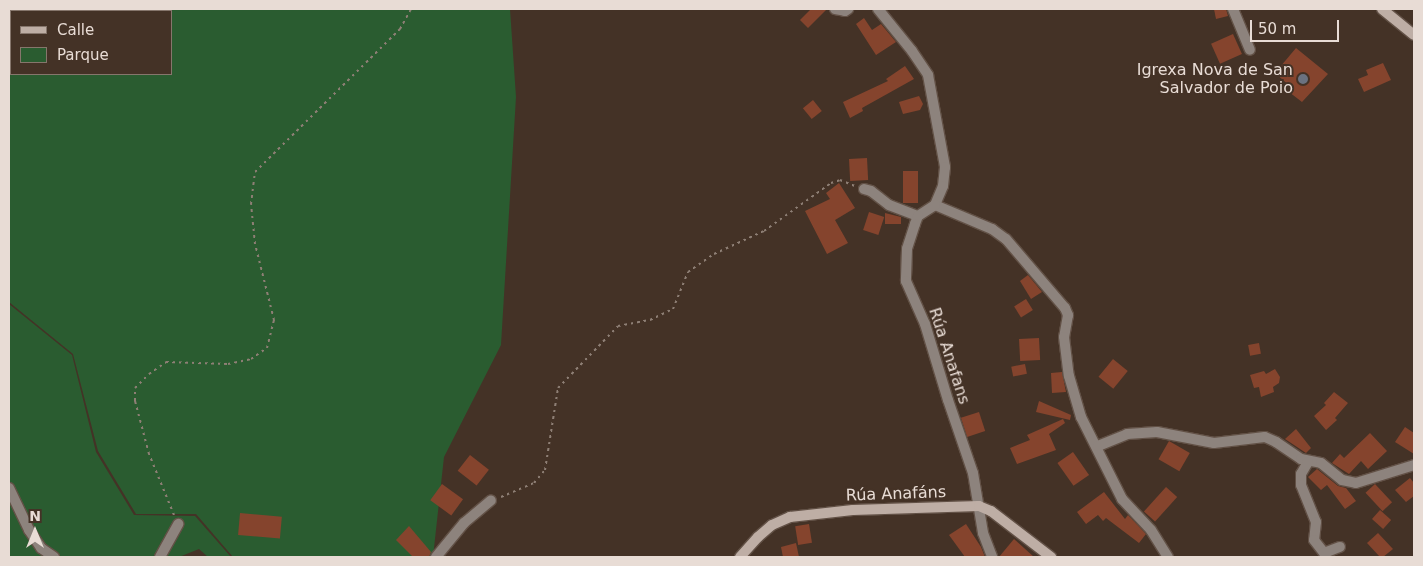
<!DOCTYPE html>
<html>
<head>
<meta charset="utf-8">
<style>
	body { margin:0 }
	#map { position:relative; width:1423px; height:566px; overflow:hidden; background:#443226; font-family:"DejaVu Sans",sans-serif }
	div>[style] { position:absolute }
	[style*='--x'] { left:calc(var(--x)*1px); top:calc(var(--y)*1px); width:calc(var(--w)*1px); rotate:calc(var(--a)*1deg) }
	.green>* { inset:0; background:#2a5c30 }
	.building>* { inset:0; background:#85442d; transform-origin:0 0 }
	.path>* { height:2px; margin-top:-1px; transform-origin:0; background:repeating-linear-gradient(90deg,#8e7f75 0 2.5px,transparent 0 6.5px) }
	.roads { filter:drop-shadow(1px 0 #625146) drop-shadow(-1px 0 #625146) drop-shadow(0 1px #625146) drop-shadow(0 -1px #625146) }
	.street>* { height:10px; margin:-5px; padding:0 5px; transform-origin:5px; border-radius:5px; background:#8d837d }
	.secondary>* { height:10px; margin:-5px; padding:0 5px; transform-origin:5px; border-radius:5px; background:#beaea5 }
	.dots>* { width:14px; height:14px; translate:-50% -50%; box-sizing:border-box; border:2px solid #443226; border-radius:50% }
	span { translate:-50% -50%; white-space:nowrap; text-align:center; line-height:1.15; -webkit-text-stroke:4px #443226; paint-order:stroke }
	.poi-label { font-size:16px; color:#e8dcd5 }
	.right { translate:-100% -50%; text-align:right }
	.street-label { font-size:16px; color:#e8dcd5 }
	.frame { position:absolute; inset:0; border:10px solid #e8dcd5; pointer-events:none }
	.legend { position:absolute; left:10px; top:10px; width:162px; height:65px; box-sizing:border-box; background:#443226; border:1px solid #86766c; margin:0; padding:6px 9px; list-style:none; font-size:15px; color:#e8dcd5 }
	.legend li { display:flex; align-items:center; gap:10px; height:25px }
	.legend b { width:25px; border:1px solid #86766c }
	.north { position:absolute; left:10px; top:506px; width:50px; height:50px; -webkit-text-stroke:4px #443226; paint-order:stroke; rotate:0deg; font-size:14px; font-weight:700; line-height:20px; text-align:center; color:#e8dcd5 }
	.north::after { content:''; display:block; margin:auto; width:18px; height:22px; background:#e8dcd5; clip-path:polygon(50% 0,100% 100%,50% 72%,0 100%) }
	.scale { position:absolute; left:1250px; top:20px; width:89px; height:22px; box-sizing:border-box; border:2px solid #e8dcd5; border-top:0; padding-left:6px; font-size:15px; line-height:18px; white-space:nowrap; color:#e8dcd5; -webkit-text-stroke:4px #443226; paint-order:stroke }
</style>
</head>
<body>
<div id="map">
	<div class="green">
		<div style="clip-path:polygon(evenodd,9px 9px,510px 9px,516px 97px,501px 345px,444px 457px,433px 557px,233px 557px,196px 514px,136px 514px,98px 451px,73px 354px,9px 302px,9px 9px,11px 11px,171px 11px,171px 74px,11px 74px,11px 11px)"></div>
		<div style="clip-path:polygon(9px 304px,72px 355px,96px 452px,134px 515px,195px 516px,231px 557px,208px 557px,199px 549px,179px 557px,9px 557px)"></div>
	</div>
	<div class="building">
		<div style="clip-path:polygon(811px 9px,827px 9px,808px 28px,800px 20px)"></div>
		<div style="clip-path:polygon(1214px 9px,1226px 9px,1228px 16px,1216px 19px)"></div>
		<div style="clip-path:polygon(864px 18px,872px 30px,881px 24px,896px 42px,876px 55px,856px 24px)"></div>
		<div style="left:1233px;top:34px;width:22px;height:24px;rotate:66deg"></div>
		<div style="clip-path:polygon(1296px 48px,1328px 74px,1302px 102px,1289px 92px,1292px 88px,1275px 73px)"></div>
		<div style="clip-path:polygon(1383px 63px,1391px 80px,1364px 92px,1358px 79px,1368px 75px,1366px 70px)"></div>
		<div style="clip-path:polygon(905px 66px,914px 79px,862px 108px,863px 111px,850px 118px,843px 102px,888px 81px,886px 79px)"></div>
		<div style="clip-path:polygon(919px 96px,923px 104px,920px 110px,903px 114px,899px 102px)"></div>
		<div style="left:813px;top:100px;width:14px;height:13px;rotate:51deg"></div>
		<div style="left:867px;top:158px;width:22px;height:18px;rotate:87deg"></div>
		<div style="left:903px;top:171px;width:15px;height:32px"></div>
		<div style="clip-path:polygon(839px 183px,855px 208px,835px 220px,848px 243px,827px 254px,805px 211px,830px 199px,826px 193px)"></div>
		<div style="left:869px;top:212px;width:16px;height:19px;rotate:18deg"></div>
		<div style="clip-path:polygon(885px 213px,901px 217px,901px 224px,885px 224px)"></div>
		<div style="clip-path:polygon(1028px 275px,1042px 292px,1031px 299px,1020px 281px)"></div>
		<div style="left:1026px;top:299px;width:13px;height:14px;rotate:58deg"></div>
		<div style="left:1039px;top:338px;width:22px;height:20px;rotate:87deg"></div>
		<div style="left:1259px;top:343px;width:11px;height:11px;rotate:80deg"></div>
		<div style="left:1113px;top:359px;width:19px;height:23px;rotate:39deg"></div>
		<div style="left:1025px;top:364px;width:10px;height:14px;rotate:79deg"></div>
		<div style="clip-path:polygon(1275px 369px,1280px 377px,1279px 383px,1273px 387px,1274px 392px,1261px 397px,1259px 387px,1254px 388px,1250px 375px,1264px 371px,1266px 374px)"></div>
		<div style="clip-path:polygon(1062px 372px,1066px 392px,1052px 393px,1051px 373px)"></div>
		<div style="clip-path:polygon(1334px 392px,1348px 403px,1335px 418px,1337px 420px,1326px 430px,1314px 416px,1326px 405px,1324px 403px)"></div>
		<div style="clip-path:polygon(1039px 401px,1071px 415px,1070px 420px,1036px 412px)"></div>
		<div style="left:979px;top:412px;width:20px;height:19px;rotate:72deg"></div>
		<div style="clip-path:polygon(1063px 419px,1065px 423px,1049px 434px,1056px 450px,1017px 464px,1010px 448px,1030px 440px,1027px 435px)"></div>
		<div style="clip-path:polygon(1405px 427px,1414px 433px,1414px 454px,1395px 442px)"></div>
		<div style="clip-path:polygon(1296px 429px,1311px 448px,1306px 453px,1285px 439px)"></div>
		<div style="clip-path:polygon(1370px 433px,1387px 451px,1368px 469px,1361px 461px,1349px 474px,1332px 463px,1340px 454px,1344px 458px)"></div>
		<div style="left:1169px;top:441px;width:24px;height:21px;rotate:30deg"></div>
		<div style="left:1073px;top:452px;width:28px;height:19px;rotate:55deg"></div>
		<div style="left:470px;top:455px;width:24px;height:20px;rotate:38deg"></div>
		<div style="clip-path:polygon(1317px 469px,1338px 486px,1346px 488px,1356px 501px,1345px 509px,1327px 485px,1321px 490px,1308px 477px)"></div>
		<div style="clip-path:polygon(1410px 478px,1414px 483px,1414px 496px,1406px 502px,1395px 490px)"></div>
		<div style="left:442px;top:484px;width:26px;height:20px;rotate:36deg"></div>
		<div style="left:1375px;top:484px;width:25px;height:13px;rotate:47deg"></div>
		<div style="left:1166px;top:487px;width:15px;height:33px;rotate:42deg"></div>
		<div style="clip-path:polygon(1104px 492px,1125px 519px,1128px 515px,1146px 534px,1139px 543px,1106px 518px,1103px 521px,1098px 515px,1086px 524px,1077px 512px)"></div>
		<div style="left:1380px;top:510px;width:15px;height:12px;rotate:42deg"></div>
		<div style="left:240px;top:513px;width:42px;height:22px;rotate:5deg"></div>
		<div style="left:809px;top:524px;width:19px;height:14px;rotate:81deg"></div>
		<div style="clip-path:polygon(966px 524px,981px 547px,985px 557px,965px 557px,949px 535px)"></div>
		<div style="clip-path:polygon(409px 526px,431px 552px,429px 557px,413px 557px,396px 540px)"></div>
		<div style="clip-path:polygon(1378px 533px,1393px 549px,1383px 557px,1380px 557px,1367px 543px)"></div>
		<div style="clip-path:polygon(1014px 539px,1034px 557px,999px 557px)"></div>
		<div style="clip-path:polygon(796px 543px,799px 557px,783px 557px,781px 547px)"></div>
	</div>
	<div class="path">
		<div style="--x:501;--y:497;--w:36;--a:-23"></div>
		<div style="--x:534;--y:483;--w:17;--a:-50"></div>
		<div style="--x:545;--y:470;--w:83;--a:-81"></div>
		<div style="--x:558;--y:388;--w:86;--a:-45.9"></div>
		<div style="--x:618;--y:326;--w:33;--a:-11"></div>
		<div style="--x:650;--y:320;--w:25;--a:-26"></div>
		<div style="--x:673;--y:309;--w:40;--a:-68"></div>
		<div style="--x:688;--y:272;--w:32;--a:-35"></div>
		<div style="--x:714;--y:254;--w:55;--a:-24.7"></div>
		<div style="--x:764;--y:231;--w:82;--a:-35.6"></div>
		<div style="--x:831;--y:183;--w:9;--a:-18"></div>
		<div style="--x:840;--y:180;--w:16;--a:22"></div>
		<div style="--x:174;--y:515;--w:66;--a:-112.3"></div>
		<div style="--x:149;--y:454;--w:55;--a:-104.8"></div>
		<div style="--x:135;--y:401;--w:13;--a:-90"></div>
		<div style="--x:135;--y:388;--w:20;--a:-45"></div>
		<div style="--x:149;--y:374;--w:21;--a:-35"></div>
		<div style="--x:166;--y:362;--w:62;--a:1.8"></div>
		<div style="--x:228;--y:364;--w:24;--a:-12"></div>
		<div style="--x:251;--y:359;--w:19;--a:-35"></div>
		<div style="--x:267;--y:348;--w:29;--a:-76"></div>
		<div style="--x:274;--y:320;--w:78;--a:-104"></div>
		<div style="--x:255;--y:244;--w:40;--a:-95.7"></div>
		<div style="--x:251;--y:204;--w:32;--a:-83"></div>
		<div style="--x:255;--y:172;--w:204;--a:-44.6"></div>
		<div style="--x:400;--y:29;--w:23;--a:-61"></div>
	</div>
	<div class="roads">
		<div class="street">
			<div style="--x:835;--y:9;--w:10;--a:11"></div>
			<div style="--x:845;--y:11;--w:4;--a:-34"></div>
			<div style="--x:878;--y:9;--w:54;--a:51"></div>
			<div style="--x:912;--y:51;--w:29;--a:56"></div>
			<div style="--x:928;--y:75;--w:94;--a:79.5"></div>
			<div style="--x:945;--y:167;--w:19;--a:96"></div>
			<div style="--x:943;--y:186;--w:21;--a:113"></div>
			<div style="--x:1233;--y:9;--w:44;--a:67.5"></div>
			<div style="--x:864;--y:189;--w:7;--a:16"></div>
			<div style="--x:871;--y:191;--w:23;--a:38"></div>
			<div style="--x:889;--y:205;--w:31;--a:21"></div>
			<div style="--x:935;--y:205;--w:62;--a:22.8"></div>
			<div style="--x:992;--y:229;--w:17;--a:36"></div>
			<div style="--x:1006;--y:239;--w:91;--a:49.5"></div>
			<div style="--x:1065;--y:308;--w:8;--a:67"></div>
			<div style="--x:1068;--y:315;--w:22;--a:100"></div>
			<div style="--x:1064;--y:337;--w:39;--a:83"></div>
			<div style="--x:1069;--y:376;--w:43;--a:73.7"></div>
			<div style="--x:1081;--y:417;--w:92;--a:63.4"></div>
			<div style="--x:1122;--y:499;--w:42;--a:46.9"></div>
			<div style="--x:1151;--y:530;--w:32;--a:58"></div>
			<div style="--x:935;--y:205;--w:20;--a:147"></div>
			<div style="--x:918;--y:216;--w:9;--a:111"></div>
			<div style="--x:915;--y:224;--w:26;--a:108"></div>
			<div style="--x:907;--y:249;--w:32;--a:92"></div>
			<div style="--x:906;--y:281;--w:47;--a:66.2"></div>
			<div style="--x:925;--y:324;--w:79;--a:73.2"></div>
			<div style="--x:948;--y:400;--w:77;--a:71.1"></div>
			<div style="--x:973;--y:473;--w:61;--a:80.5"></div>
			<div style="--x:983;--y:533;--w:26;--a:69"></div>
			<div style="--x:1098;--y:446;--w:31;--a:-22"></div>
			<div style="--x:1127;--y:434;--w:30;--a:-4"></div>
			<div style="--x:1157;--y:432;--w:58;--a:10.9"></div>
			<div style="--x:1214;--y:443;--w:51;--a:-6.7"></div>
			<div style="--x:1265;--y:437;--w:12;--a:24"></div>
			<div style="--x:1276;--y:442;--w:30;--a:34"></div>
			<div style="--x:1301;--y:459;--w:20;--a:11"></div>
			<div style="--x:1321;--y:463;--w:27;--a:39"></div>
			<div style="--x:1342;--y:480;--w:14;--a:12"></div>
			<div style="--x:1356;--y:483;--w:61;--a:-17.2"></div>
			<div style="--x:1308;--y:462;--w:14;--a:120"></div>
			<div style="--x:1301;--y:474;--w:11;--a:90"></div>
			<div style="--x:1301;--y:485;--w:40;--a:68"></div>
			<div style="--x:1316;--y:522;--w:18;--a:96"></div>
			<div style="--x:1314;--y:540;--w:16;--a:52"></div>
			<div style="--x:1324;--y:553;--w:17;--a:-21"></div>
			<div style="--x:9;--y:488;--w:47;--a:64.5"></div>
			<div style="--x:29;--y:530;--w:22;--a:56"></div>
			<div style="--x:41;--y:548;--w:16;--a:35"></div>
			<div style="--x:160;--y:557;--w:38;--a:-61"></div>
			<div style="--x:436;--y:557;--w:44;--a:-50.5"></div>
			<div style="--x:464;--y:523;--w:35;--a:-40"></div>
		</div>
		<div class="secondary">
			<div style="--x:1382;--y:9;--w:41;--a:39.1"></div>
			<div style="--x:740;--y:557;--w:27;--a:-48"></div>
			<div style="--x:758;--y:537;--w:18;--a:-41"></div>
			<div style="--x:772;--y:525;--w:20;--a:-24"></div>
			<div style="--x:790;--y:517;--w:63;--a:-6.3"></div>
			<div style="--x:853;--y:510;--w:126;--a:-1.8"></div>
			<div style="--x:979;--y:506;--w:13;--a:23"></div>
			<div style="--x:991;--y:511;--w:76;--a:37.5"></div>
		</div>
	</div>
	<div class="dots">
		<div style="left:1303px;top:79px;background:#6b7280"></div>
	</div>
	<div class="poi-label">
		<span class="right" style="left:1293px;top:79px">Igrexa Nova de San<br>Salvador de Poio</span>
	</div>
	<div class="street-label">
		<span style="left:949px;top:356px;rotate:72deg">Rúa Anafans</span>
		<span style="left:896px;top:494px;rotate:-2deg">Rúa Anafáns</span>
	</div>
	<div class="frame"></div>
	<ul class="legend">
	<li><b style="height:6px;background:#beaea5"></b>Calle</li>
	<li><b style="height:14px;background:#2a5c30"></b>Parque</li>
	</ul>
	<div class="north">N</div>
	<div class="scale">50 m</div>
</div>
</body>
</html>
